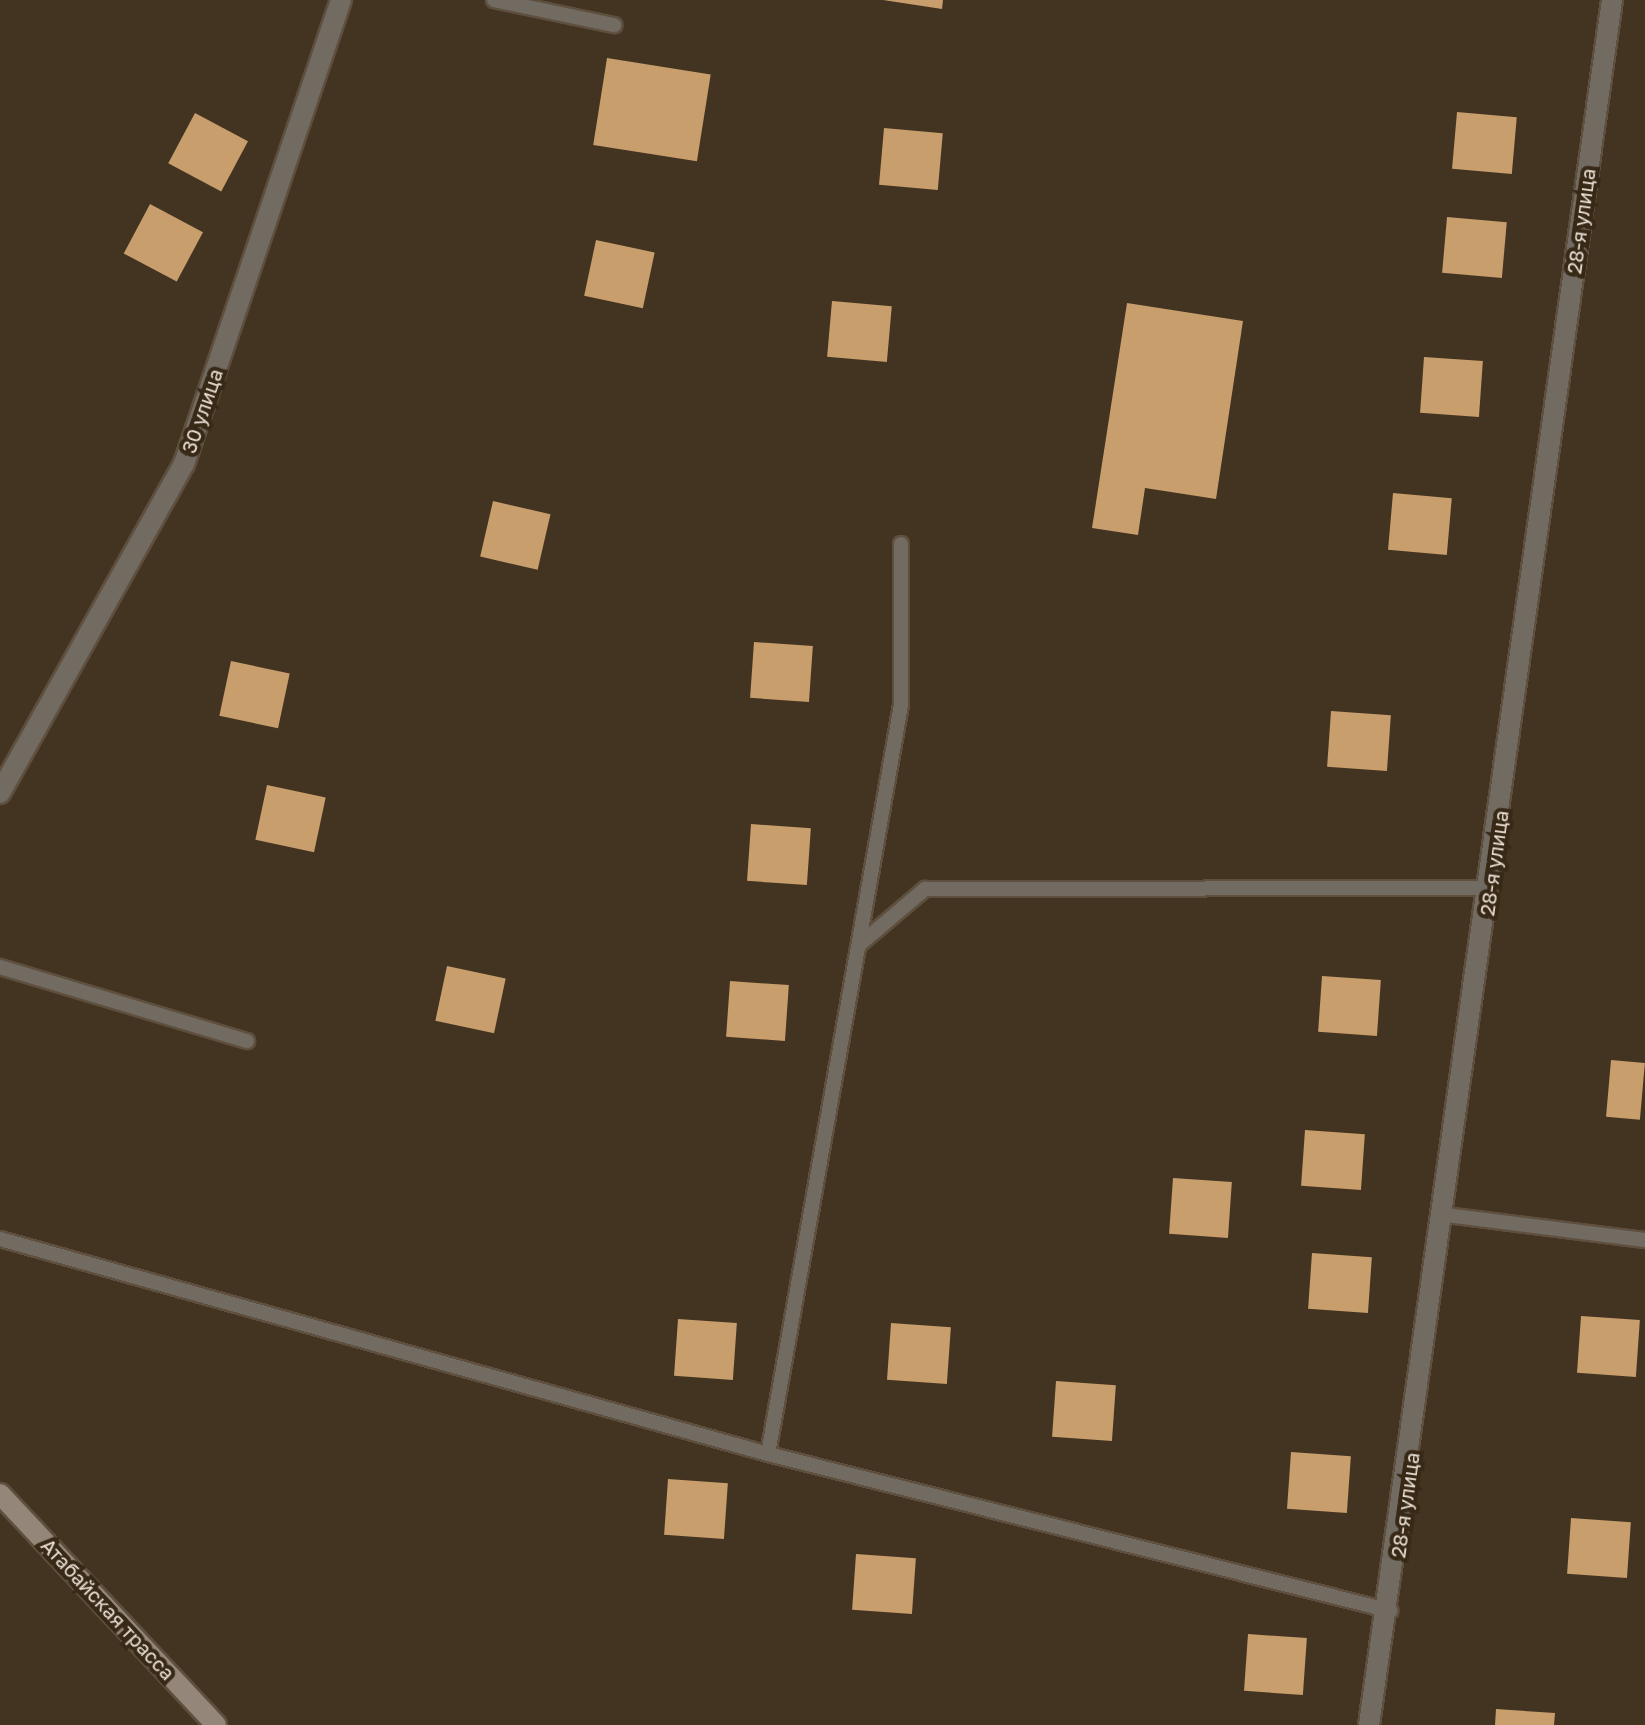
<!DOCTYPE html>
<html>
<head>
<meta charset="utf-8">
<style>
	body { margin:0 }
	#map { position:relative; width:1645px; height:1725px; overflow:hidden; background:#433321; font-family:"Golos Text",sans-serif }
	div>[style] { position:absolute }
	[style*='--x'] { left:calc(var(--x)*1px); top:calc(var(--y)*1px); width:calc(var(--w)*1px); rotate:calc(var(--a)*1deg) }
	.building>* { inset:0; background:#c79e6c; transform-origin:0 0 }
	.roads { filter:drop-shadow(2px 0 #5e4f3e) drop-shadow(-2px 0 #5e4f3e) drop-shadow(0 2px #5e4f3e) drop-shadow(0 -2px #5e4f3e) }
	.service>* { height:14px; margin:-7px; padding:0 7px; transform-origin:7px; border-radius:7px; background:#726b62 }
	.minor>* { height:20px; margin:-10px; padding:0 10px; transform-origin:10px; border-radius:10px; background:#726b62 }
	.secondary>* { height:20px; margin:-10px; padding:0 10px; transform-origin:10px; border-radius:10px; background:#948779 }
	span { translate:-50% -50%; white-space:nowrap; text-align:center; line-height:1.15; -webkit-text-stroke:8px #382917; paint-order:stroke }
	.street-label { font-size:20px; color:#e9dfd4 }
</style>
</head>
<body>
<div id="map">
	<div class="building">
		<div style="clip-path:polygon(883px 0,943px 0,942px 9px)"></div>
		<div style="left:607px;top:58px;width:105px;height:88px;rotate:9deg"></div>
		<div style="left:1457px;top:112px;width:60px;height:57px;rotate:5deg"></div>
		<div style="left:195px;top:113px;width:60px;height:57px;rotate:28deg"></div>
		<div style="left:884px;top:128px;width:59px;height:57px;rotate:5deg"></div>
		<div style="left:150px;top:204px;width:60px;height:56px;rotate:28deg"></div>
		<div style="left:1447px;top:217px;width:60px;height:56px;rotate:5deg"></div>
		<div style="left:596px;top:240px;width:60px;height:57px;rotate:12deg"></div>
		<div style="left:832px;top:301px;width:60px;height:56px;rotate:5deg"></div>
		<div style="clip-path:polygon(1127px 303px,1243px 321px,1216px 499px,1145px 488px,1138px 535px,1092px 528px)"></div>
		<div style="left:1424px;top:357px;width:59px;height:56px;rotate:4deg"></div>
		<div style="left:1393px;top:493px;width:59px;height:57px;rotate:5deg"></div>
		<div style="left:493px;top:501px;width:59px;height:57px;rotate:13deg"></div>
		<div style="left:754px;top:642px;width:59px;height:56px;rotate:4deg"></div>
		<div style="left:231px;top:661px;width:60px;height:56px;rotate:12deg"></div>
		<div style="left:1331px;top:711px;width:60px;height:56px;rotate:4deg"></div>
		<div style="left:267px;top:785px;width:60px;height:56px;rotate:12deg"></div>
		<div style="left:751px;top:824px;width:60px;height:57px;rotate:4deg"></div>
		<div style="left:447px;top:966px;width:60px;height:56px;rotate:12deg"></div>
		<div style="left:1322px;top:976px;width:59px;height:56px;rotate:4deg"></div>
		<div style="left:730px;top:981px;width:59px;height:56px;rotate:4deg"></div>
		<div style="left:1611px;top:1060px;width:34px;height:57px;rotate:5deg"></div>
		<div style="left:1305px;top:1130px;width:60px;height:56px;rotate:4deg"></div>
		<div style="left:1173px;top:1178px;width:59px;height:56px;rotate:4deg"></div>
		<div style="left:1312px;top:1253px;width:60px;height:56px;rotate:4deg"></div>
		<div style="left:1581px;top:1316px;width:59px;height:57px;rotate:4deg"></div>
		<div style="left:678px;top:1319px;width:59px;height:57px;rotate:4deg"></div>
		<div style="left:891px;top:1323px;width:60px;height:57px;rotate:4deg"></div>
		<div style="left:1056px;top:1381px;width:60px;height:56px;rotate:4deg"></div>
		<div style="left:1291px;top:1452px;width:60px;height:57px;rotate:4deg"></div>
		<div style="left:668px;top:1479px;width:60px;height:56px;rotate:4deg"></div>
		<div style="left:1571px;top:1518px;width:60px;height:56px;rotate:4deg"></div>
		<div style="left:856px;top:1554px;width:60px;height:56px;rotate:4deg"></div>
		<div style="left:1248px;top:1634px;width:59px;height:57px;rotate:4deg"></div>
		<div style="clip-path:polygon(1496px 1709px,1555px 1713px,1554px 1725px,1495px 1725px)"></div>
	</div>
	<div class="roads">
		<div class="service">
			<div style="--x:494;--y:0;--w:123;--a:11.8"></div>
			<div style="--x:859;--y:945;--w:87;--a:-40.3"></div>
			<div style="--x:925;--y:889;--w:565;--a:-0.1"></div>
			<div style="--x:0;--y:967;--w:258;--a:16.7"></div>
			<div style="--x:1446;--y:1215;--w:201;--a:7.2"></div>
			<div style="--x:0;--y:1239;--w:798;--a:15.64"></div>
			<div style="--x:768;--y:1454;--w:642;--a:14.14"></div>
			<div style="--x:768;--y:1454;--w:761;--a:-79.93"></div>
			<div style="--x:901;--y:705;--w:161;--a:-90"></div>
		</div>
		<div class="minor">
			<div style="--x:0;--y:793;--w:377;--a:-60.8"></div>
			<div style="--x:184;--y:464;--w:490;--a:-71.3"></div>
			<div style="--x:1369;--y:1725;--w:1742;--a:-81.98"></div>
		</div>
		<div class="secondary">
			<div style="--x:0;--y:1494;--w:316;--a:46.9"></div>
		</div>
	</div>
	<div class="street-label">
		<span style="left:1581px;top:221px;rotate:-82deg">28-я улица</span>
		<span style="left:202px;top:411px;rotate:-71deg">30 улица</span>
		<span style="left:1494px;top:863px;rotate:-82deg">28-я улица</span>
		<span style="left:1405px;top:1505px;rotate:-82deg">28-я улица</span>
		<span style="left:108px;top:1609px;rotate:47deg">Атабайская трасса</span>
	</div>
</div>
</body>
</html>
